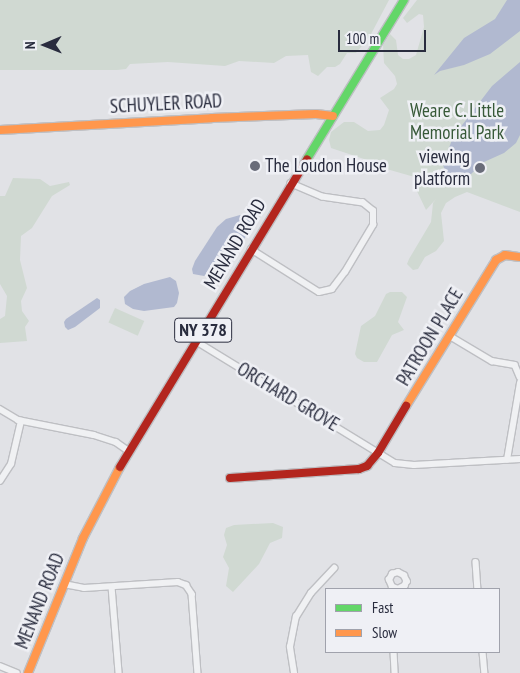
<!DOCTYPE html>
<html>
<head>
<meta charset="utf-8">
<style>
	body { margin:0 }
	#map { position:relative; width:520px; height:673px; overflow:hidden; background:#e1e2e6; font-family:"PT Sans Narrow",sans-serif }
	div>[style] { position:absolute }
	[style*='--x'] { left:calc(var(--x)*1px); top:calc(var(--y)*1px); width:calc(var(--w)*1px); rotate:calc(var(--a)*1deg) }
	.green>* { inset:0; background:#d0d9d2; transform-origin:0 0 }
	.water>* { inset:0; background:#b1b9d0 }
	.stream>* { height:2px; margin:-1px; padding:0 1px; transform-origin:1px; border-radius:1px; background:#b1b9d0 }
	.roads { filter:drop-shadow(1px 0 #bebfc3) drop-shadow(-1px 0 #bebfc3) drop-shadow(0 1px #bebfc3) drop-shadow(0 -1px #bebfc3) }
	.street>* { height:5.5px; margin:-2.75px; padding:0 2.75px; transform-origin:2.75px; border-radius:2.75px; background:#f0f1f3 }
	.fast>* { height:8px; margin:-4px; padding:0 4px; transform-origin:4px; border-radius:4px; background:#63d668 }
	.slow>* { height:8px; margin:-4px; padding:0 4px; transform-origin:4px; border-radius:4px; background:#ff974d }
	.jam>* { height:8px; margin:-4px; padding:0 4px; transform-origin:4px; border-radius:4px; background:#b3261e }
	.dots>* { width:14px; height:14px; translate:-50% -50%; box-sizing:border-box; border:2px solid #eff0f5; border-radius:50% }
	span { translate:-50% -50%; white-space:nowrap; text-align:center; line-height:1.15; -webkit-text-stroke:5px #eff0f5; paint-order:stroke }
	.shield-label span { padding:1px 4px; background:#eff0f5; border:1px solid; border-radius:4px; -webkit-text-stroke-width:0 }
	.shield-label { font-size:18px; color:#292c3e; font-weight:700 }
	.street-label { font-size:19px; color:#292c3e }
	.park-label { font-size:19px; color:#375938 }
	.poi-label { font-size:19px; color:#292c3e }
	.right { translate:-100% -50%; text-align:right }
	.left { translate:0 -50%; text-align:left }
	.legend { position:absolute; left:325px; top:588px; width:175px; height:65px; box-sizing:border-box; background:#eff0f5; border:1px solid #a0a2ac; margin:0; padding:6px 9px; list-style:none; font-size:15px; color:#292c3e }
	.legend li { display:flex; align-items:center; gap:10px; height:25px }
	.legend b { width:25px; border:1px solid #a0a2ac }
	.north { position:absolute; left:20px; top:20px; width:50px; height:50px; -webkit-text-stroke:4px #eff0f5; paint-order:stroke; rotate:269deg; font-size:14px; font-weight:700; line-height:20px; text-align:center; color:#292c3e }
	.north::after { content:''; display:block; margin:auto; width:18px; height:22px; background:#292c3e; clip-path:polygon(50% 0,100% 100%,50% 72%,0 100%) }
	.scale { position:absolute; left:338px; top:30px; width:88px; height:22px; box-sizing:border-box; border:2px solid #292c3e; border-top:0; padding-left:6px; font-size:15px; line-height:18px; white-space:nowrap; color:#292c3e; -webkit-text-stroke:4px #eff0f5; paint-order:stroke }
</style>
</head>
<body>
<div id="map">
	<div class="green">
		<div style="clip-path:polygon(0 0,389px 0,370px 36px,356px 53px,347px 53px,340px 64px,335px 67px,327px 67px,318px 76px,311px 72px,308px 55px,286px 56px,274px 63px,239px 61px,225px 66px,168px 62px,130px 64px,126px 69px,117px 70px,0 70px)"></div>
		<div style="clip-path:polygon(417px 0,520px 0,520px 212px,467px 192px,455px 197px,446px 203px,441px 213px,444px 241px,436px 251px,425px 257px,418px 269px,413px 270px,407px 264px,409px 259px,431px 222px,433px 203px,436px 199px,426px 210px,414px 185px,425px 180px,369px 164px,370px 161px,331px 148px,329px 140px,331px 132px,344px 122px,354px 122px,368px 131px,380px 130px,384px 125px,389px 110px,380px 98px,394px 89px,397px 84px,395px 76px,384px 63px,383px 45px,390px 34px,396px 40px,398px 55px,403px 59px,409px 59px,416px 55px,424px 27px,423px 15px,419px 14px,407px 23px,403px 18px)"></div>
		<div style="clip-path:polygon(13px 178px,40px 179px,50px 186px,69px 182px,70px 185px,52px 196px,32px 228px,21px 236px,20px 260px,27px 288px,21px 301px,22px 311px,29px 321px,25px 327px,27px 341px,0 343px,0 319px,5px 316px,7px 296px,0 284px,0 196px,5px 196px)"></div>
		<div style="clip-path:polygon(390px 292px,402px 292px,407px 297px,398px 322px,404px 330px,392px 335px,377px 362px,364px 362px,357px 358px,355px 354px,361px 326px,375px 316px,386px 294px)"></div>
		<div style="left:115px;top:308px;width:32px;height:16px;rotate:24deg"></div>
		<div style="clip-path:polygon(273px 523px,283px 527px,282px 538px,270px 543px,259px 564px,233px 592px,226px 586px,229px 568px,223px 557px,227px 545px,224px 535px,226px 528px,234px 525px)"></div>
	</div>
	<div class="water">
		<div style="clip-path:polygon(507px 0,520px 0,520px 31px,490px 54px,464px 65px,440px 71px,434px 75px,464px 38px,495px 19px)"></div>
		<div style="clip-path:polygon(520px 62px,520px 135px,516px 143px,504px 153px,484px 162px,471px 174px,455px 178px,448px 175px,445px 172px,443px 164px,453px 137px,492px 86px)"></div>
		<div style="clip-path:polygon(240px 215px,250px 217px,254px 221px,254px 225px,242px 242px,212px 271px,204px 276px,193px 274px,192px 269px,195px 261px,217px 227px,226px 219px)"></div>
		<div style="clip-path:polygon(170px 277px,176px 281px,179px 293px,177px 303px,174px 307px,144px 311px,133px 309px,125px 304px,124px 297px,130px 291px,144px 284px)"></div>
		<div style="clip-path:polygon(97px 298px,100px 300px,100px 308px,75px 327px,68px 330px,65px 327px,64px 322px,66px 319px)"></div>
	</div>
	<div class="stream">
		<div style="--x:430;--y:184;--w:20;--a:-37"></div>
	</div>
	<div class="roads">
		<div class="street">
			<div style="--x:251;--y:249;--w:80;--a:32.3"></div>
			<div style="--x:319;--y:292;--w:13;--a:-13"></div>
			<div style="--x:332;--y:289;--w:21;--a:-53"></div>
			<div style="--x:345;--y:272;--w:55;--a:-59.2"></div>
			<div style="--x:373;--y:225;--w:14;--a:-90"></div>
			<div style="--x:373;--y:211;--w:13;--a:-141"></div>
			<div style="--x:363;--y:203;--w:41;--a:-171.7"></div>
			<div style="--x:322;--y:197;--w:34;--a:-157"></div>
			<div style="--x:450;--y:336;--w:49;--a:30.8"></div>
			<div style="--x:492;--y:361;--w:23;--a:10"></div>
			<div style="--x:515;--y:365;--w:13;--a:67"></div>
			<div style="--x:196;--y:341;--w:233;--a:31.5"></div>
			<div style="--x:395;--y:463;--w:19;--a:6"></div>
			<div style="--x:414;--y:465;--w:106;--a:-3.2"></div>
			<div style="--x:0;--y:409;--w:21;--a:31"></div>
			<div style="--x:18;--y:420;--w:77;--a:11.2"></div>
			<div style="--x:94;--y:435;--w:23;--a:18"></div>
			<div style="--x:116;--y:442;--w:16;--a:35"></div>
			<div style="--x:507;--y:460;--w:78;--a:-80.4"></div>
			<div style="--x:0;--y:481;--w:20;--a:-57"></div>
			<div style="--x:11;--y:464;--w:44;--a:-76.9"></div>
			<div style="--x:476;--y:562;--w:27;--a:86"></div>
			<div style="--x:64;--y:584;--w:20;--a:11"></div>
			<div style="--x:84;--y:588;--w:94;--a:-3.7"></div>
			<div style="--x:178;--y:582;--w:9;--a:21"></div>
			<div style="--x:186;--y:585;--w:11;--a:56"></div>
			<div style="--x:192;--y:594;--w:79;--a:85.7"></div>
			<div style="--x:112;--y:587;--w:86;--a:85.3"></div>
			<div style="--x:397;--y:589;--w:5;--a:-158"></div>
			<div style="--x:392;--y:587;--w:8;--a:-113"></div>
			<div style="--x:389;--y:580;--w:7;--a:-63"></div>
			<div style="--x:392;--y:574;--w:6;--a:-18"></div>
			<div style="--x:398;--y:572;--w:7;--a:27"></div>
			<div style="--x:404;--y:575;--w:7;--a:63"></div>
			<div style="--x:407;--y:581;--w:5;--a:112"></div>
			<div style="--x:405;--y:586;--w:7;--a:153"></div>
			<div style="--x:394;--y:652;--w:21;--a:87"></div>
			<div style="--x:483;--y:652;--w:21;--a:85"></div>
			<div style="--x:0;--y:666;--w:18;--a:22"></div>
			<div style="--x:294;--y:673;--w:26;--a:-99"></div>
			<div style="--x:290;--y:647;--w:31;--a:-79"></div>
			<div style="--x:296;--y:617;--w:28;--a:-58"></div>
			<div style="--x:311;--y:593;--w:34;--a:-47"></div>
		</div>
		<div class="fast">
			<div style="--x:307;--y:159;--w:186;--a:-58.6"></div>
		</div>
		<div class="slow">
			<div style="--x:0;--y:130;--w:212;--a:-3.2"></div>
			<div style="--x:212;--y:118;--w:104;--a:-2.2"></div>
			<div style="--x:316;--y:114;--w:17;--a:7"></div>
			<div style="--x:406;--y:406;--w:172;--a:-58.3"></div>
			<div style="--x:496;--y:260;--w:10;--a:-29"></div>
			<div style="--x:505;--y:255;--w:15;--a:8"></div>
			<div style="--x:28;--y:673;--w:146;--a:-67.8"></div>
			<div style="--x:83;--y:538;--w:80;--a:-62.5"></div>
		</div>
		<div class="jam">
			<div style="--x:120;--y:467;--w:360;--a:-58.7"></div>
			<div style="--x:230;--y:478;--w:129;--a:-4"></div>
			<div style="--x:359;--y:469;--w:9;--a:-21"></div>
			<div style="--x:367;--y:466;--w:17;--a:-50"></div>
			<div style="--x:378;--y:453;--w:55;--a:-59.2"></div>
		</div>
	</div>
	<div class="dots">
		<div style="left:255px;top:166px;background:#696c79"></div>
		<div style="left:480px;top:168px;background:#696c79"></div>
	</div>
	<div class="shield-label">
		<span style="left:203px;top:330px">NY 378</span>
	</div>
	<div class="street-label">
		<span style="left:166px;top:104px;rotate:-3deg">SCHUYLER ROAD</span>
		<span style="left:235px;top:244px;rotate:-59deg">MENAND ROAD</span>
		<span style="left:430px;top:337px;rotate:-59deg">PATROON PLACE</span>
		<span style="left:288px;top:397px;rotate:31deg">ORCHARD GROVE</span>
		<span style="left:40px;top:601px;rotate:-68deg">MENAND ROAD</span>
	</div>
	<div class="park-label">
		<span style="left:457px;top:122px">Weare C. Little<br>Memorial Park</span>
	</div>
	<div class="poi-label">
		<span class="right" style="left:470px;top:168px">viewing<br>platform</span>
		<span class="left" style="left:265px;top:166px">The Loudon House</span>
	</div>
	<ul class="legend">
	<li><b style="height:6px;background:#63d668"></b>Fast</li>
	<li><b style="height:6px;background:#ff974d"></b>Slow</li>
	</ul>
	<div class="north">N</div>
	<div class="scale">100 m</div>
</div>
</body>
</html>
